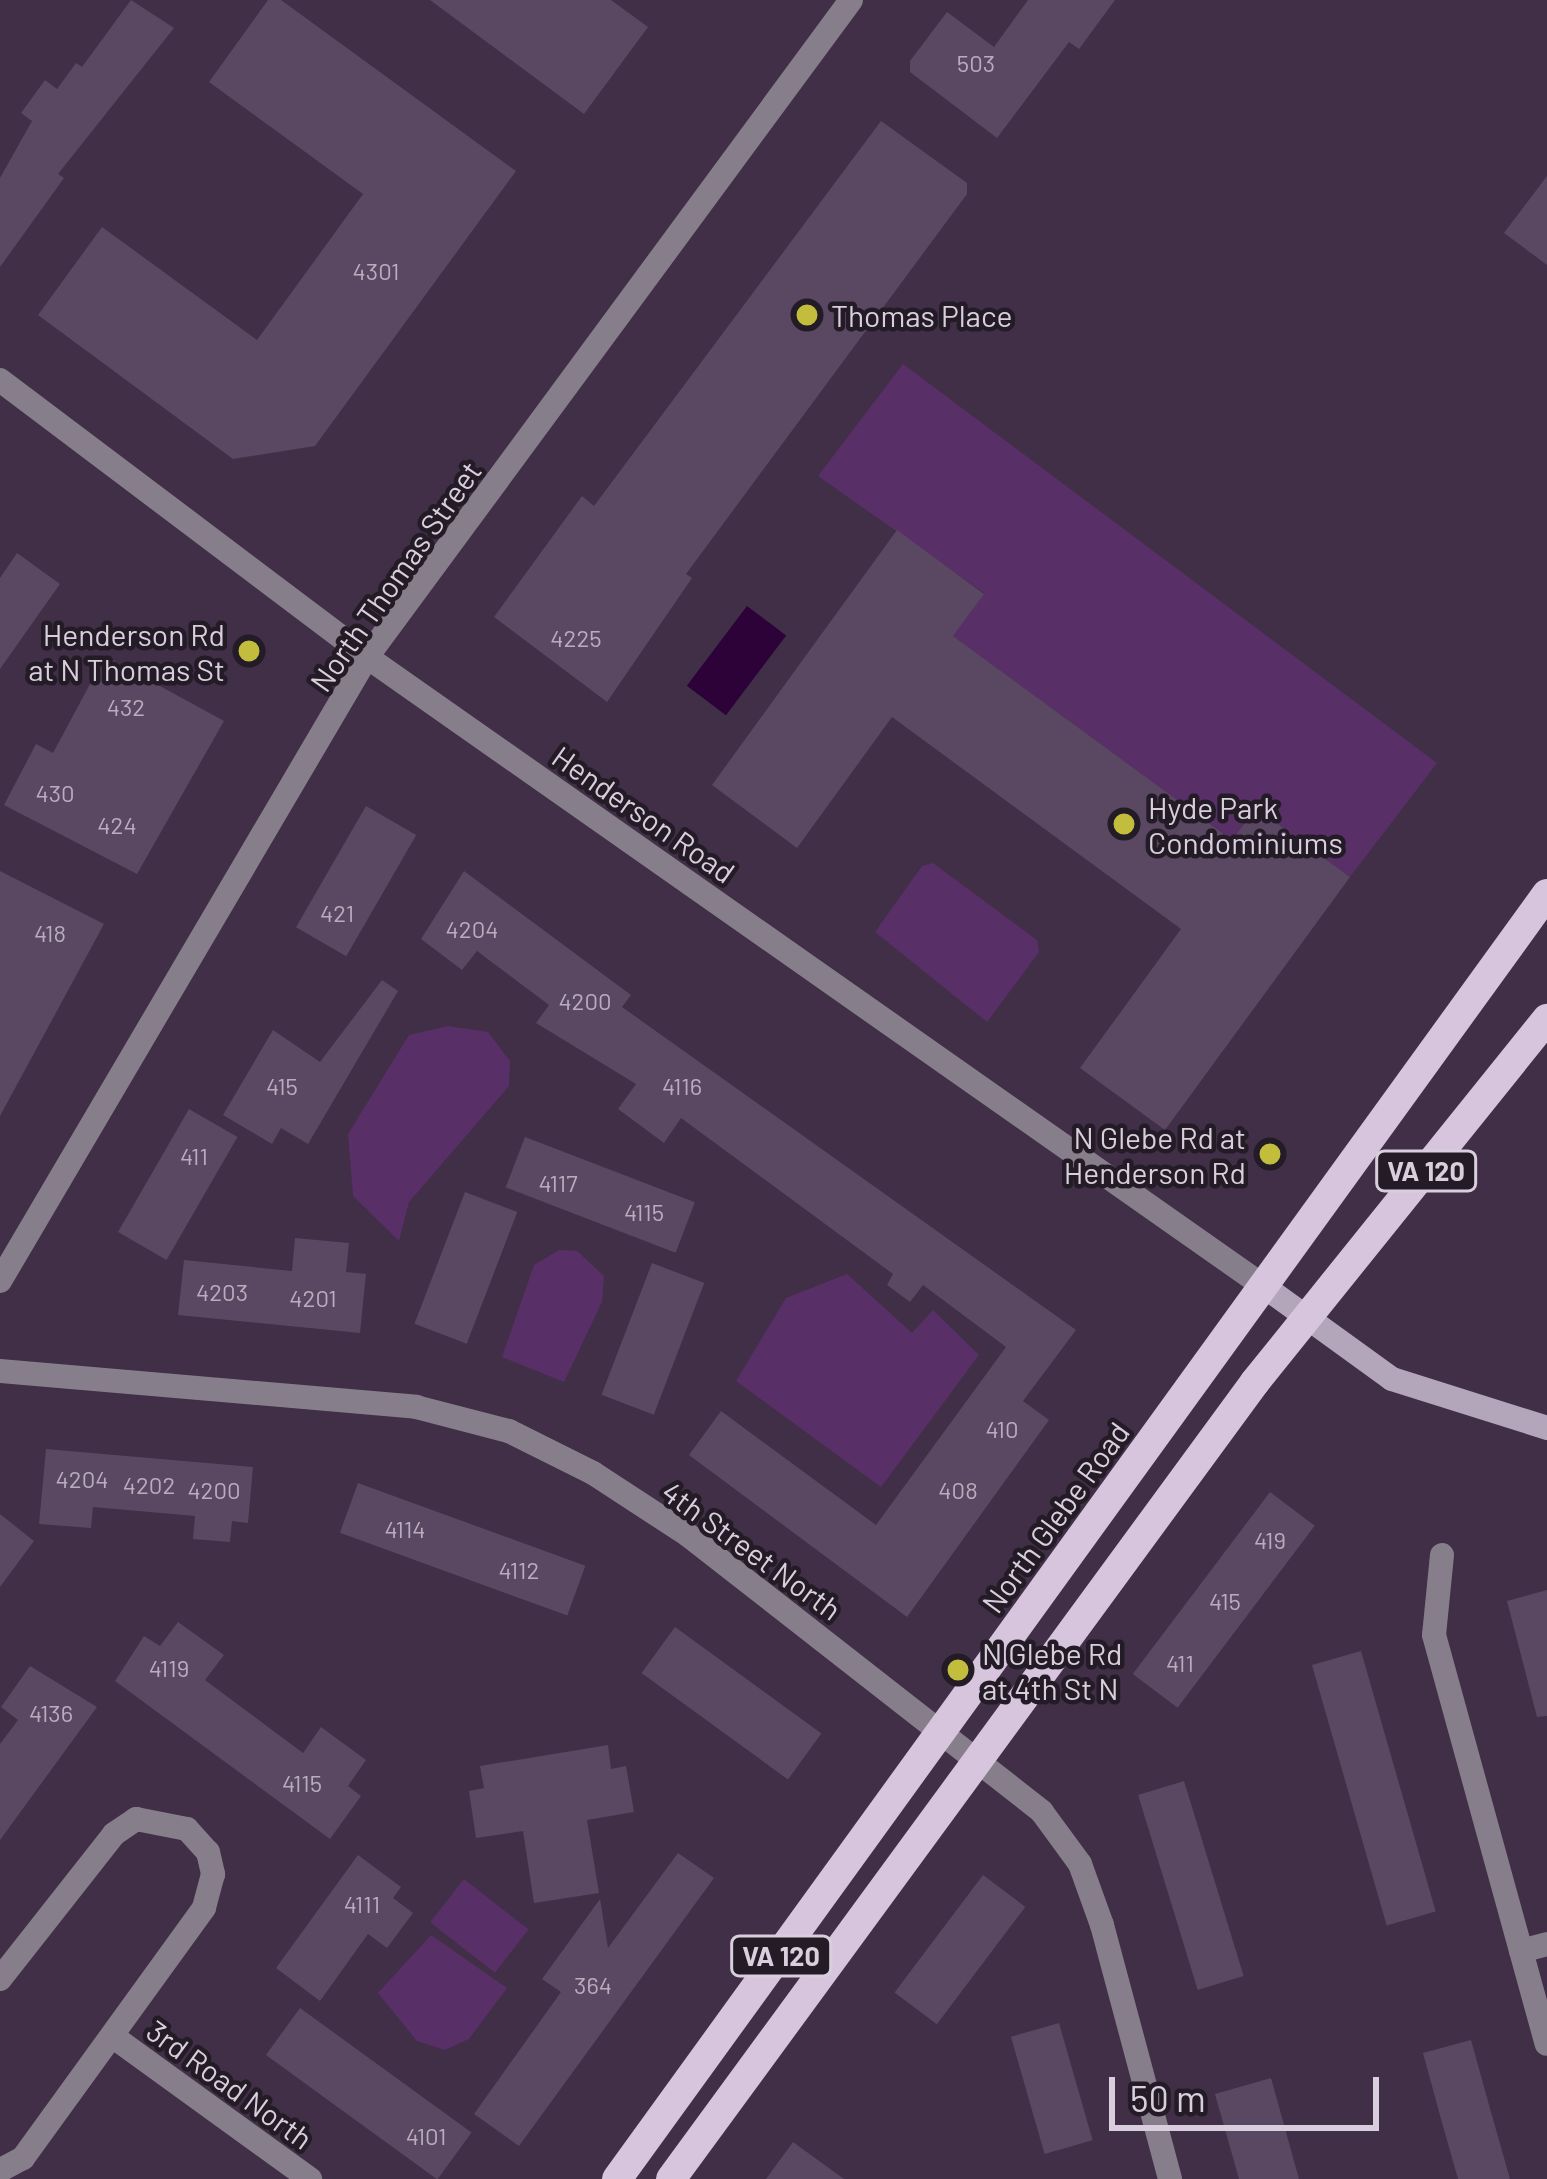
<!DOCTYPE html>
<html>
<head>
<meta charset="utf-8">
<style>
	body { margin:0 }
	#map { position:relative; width:1547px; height:2179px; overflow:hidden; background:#402f47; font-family:Barlow,sans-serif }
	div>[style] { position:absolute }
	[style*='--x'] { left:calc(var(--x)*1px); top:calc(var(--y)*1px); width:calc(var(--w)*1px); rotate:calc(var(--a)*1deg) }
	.green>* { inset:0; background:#582f67; transform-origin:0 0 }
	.water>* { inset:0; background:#2c0239; transform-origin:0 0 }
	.building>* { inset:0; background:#5a4761; transform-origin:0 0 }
	.minor>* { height:24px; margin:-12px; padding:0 12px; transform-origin:12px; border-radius:12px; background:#877e8b }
	.tertiary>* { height:24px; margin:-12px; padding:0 12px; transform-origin:12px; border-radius:12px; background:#877e8b }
	.secondary>* { height:24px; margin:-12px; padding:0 12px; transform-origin:12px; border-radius:12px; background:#b4a6ba }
	.primary>* { height:30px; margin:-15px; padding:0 15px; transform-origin:15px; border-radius:15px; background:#d7c5de }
	.dots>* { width:33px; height:33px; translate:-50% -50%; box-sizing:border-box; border:6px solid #231b26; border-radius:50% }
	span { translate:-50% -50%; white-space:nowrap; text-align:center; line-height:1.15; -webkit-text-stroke:9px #231b26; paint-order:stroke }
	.number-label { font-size:24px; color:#b9acbe }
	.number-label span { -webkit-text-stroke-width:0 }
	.shield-label span { padding:3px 9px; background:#231b26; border:3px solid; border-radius:9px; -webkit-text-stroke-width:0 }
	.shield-label { font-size:27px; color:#d9cedd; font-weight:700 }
	.poi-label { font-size:30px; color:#d9cedd }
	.left { translate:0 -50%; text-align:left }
	.right { translate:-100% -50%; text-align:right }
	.street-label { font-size:30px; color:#d9cedd }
	.scale { position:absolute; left:1109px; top:2077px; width:270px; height:54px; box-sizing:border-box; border:6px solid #d9cedd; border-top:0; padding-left:15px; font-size:36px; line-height:42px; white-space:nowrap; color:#d9cedd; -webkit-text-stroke:9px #231b26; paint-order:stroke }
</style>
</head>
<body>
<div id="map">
	<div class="green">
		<div style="clip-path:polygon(903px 364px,1437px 763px,1350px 877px,1256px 808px,1232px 840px,953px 636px,984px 593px,818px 476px)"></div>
		<div style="clip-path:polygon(933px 863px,1037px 940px,1039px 952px,987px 1022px,875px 932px,922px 866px)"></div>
		<div style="clip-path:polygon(448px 1026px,488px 1032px,510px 1061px,509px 1086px,409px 1202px,399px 1241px,353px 1196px,348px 1134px,409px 1035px)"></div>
		<div style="clip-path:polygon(559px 1250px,577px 1251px,604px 1276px,602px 1302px,564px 1382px,502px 1357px,534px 1265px)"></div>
		<div style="clip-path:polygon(847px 1274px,912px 1333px,933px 1310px,979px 1355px,881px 1487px,736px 1381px,786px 1298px)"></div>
		<div style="left:464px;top:1879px;width:82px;height:55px;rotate:38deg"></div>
		<div style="clip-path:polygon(431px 1935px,507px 1988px,469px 2039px,445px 2050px,417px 2041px,378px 1993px)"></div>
	</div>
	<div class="water">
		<div style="left:747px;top:606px;width:49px;height:100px;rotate:37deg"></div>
	</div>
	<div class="building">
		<div style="clip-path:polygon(131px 0,174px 28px,58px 174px,64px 178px,0 267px,0 178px,32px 121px,21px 113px,45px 80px,57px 89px,76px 63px,82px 67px)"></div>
		<div style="clip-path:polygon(268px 0,281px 0,516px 171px,315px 446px,233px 459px,38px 315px,102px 227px,257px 340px,363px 194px,209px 82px)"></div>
		<div style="clip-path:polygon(430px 0,611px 0,648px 27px,584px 114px)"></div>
		<div style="clip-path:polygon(1028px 0,1115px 0,1079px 49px,1069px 42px,997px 138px,910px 72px,910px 61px,947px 12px,994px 47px)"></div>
		<div style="clip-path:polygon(881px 121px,967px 183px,967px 194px,686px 574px,692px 578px,607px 702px,494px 617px,582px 496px,594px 506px)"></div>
		<div style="clip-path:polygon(1547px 176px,1547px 265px,1504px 233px)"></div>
		<div style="clip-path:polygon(897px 530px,984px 594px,953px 636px,1232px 840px,1256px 808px,1350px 877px,1165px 1130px,1080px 1068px,1181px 929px,892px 717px,797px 848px,712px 785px)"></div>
		<div style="clip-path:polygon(17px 553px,60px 584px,0 669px,0 578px)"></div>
		<div style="clip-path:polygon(105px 656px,224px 721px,137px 874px,4px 805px,36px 744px,53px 753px)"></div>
		<div style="left:366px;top:806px;width:58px;height:140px;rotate:30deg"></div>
		<div style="clip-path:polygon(0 871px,104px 924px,0 1116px)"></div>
		<div style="clip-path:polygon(464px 871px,631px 995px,622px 1007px,1076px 1330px,1023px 1401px,1049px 1420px,907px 1617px,689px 1455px,721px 1411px,876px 1525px,1006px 1347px,923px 1285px,910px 1302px,887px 1285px,893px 1274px,681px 1118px,664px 1143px,618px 1109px,636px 1084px,536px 1023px,549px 1005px,477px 951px,462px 970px,421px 939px)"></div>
		<div style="clip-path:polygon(382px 980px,398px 991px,308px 1144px,281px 1128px,272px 1144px,223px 1115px,273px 1030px,320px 1062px)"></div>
		<div style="left:189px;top:1109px;width:56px;height:142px;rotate:30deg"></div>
		<div style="left:525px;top:1137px;width:182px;height:54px;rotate:21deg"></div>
		<div style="left:465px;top:1192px;width:56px;height:141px;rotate:21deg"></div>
		<div style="clip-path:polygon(295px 1238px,349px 1243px,346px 1272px,366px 1274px,360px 1333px,178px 1315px,184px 1260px,292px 1271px)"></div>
		<div style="left:652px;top:1263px;width:56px;height:141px;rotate:21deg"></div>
		<div style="clip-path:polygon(46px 1449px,253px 1467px,248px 1523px,232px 1521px,230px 1542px,193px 1539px,195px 1516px,93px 1507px,91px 1528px,39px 1524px)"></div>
		<div style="left:358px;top:1483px;width:242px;height:53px;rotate:20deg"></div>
		<div style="left:1270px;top:1492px;width:56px;height:228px;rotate:37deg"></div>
		<div style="clip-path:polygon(0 1514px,34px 1541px,0 1587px)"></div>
		<div style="clip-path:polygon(1547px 1590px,1547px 1716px,1537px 1717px,1507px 1601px)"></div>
		<div style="clip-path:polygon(178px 1622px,224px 1655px,205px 1680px,303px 1753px,321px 1727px,366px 1760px,348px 1786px,361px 1796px,330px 1839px,115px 1681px,144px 1636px,160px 1646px)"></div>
		<div style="left:675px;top:1627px;width:181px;height:57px;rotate:36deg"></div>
		<div style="left:1361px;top:1651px;width:271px;height:51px;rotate:74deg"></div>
		<div style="clip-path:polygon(30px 1666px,97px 1707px,0 1840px,0 1744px,18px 1720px,1px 1707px)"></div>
		<div style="clip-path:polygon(608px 1745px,611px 1769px,626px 1766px,634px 1812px,587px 1820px,599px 1893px,534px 1903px,523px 1831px,476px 1838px,469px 1791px,484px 1788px,480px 1766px)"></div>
		<div style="left:1184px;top:1781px;width:204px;height:48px;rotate:73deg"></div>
		<div style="clip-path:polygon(678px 1853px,714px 1878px,519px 2146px,474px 2114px,561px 1992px,542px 1979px,600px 1899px,608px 1948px)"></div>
		<div style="clip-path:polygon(358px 1855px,401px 1887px,393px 1898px,413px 1913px,387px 1948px,368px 1934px,320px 2001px,276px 1968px)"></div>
		<div style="left:983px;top:1875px;width:53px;height:147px;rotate:37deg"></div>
		<div style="left:300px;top:2008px;width:212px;height:58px;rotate:36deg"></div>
		<div style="left:1059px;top:2023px;width:122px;height:50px;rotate:74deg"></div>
		<div style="clip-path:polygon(1471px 2040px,1489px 2105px,1510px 2179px,1458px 2179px,1441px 2119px,1423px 2053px)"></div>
		<div style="clip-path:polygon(1271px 2078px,1299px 2179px,1239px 2179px,1215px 2094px)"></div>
		<div style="clip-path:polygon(793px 2142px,844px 2179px,766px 2179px)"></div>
	</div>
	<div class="minor">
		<div style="--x:0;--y:1281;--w:724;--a:-59.54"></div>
		<div style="--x:367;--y:657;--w:816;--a:-53.62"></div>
		<div style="--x:0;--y:1371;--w:418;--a:4.9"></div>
		<div style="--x:416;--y:1407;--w:96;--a:14.5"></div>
		<div style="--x:509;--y:1431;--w:94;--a:26.6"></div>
		<div style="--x:593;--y:1473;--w:113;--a:33.1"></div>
		<div style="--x:688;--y:1535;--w:449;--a:38"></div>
		<div style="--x:1042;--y:1812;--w:64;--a:53.8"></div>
		<div style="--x:1080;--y:1864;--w:65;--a:70.2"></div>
		<div style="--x:1102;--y:1925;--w:263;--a:75"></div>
		<div style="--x:1442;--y:1555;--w:80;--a:95.7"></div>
		<div style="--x:1434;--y:1635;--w:424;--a:74.6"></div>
		<div style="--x:1521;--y:1951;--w:27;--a:-15"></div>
		<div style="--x:0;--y:1979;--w:184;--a:-51.8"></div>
		<div style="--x:114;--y:1834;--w:27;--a:-34"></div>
		<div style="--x:136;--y:1819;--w:52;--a:11.1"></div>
		<div style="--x:187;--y:1829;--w:31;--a:48"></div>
		<div style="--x:208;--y:1852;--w:23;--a:77"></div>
		<div style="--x:213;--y:1874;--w:35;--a:105"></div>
		<div style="--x:204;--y:1908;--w:309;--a:125.9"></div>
		<div style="--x:23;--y:2158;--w:26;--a:152"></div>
		<div style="--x:115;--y:2038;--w:241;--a:35.9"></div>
	</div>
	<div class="tertiary">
		<div style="--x:0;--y:380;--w:460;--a:37"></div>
		<div style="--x:367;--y:657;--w:1093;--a:35.06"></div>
	</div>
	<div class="secondary">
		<div style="--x:1262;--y:1285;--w:160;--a:35.9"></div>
		<div style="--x:1392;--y:1379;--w:163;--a:17.5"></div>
	</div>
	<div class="primary">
		<div style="--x:617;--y:2179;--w:1586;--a:-54.11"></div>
		<div style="--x:671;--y:2179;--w:988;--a:-53.77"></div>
		<div style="--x:1255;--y:1382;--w:466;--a:-51.2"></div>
	</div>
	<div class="dots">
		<div style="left:807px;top:315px;background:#c3bd3e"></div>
		<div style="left:249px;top:651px;background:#c3bd3e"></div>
		<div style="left:1124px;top:824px;background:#c3bd3e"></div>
		<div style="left:1270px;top:1154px;background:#c3bd3e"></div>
		<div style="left:958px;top:1670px;background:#c3bd3e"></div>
	</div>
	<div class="number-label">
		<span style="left:976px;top:63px">503</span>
		<span style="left:376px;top:271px">4301</span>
		<span style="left:576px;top:638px">4225</span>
		<span style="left:126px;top:707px">432</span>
		<span style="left:55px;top:793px">430</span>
		<span style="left:117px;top:825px">424</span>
		<span style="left:337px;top:913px">421</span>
		<span style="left:472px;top:929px">4204</span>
		<span style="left:50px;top:933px">418</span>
		<span style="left:585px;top:1001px">4200</span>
		<span style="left:282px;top:1086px">415</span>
		<span style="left:682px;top:1086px">4116</span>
		<span style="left:194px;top:1156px">411</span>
		<span style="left:558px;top:1183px">4117</span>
		<span style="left:644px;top:1212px">4115</span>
		<span style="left:222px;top:1292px">4203</span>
		<span style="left:313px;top:1298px">4201</span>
		<span style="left:1002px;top:1429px">410</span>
		<span style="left:82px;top:1479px">4204</span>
		<span style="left:149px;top:1485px">4202</span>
		<span style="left:214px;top:1490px">4200</span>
		<span style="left:958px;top:1490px">408</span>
		<span style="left:405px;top:1529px">4114</span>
		<span style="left:1270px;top:1540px">419</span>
		<span style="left:519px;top:1570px">4112</span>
		<span style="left:1225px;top:1601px">415</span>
		<span style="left:1180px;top:1663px">411</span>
		<span style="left:169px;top:1668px">4119</span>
		<span style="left:51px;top:1713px">4136</span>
		<span style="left:302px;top:1783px">4115</span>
		<span style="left:362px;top:1904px">4111</span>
		<span style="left:593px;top:1985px">364</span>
		<span style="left:426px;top:2136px">4101</span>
	</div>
	<div class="shield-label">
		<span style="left:1426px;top:1171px">VA 120</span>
		<span style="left:781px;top:1956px">VA 120</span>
	</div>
	<div class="poi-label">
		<span class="left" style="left:831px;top:315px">Thomas Place</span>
		<span class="right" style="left:225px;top:651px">Henderson Rd<br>at N Thomas St</span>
		<span class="left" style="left:1148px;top:824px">Hyde Park<br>Condominiums</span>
		<span class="right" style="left:1246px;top:1154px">N Glebe Rd at<br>Henderson Rd</span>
		<span class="left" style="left:982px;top:1670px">N Glebe Rd<br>at 4th St N</span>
	</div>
	<div class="street-label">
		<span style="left:395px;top:576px;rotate:-55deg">North Thomas Street</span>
		<span style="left:644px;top:814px;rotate:35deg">Henderson Road</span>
		<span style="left:1055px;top:1517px;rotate:-54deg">North Glebe Road</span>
		<span style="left:752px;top:1550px;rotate:36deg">4th Street North</span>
		<span style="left:230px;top:2084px;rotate:36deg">3rd Road North</span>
	</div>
	<div class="scale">50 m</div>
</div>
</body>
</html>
